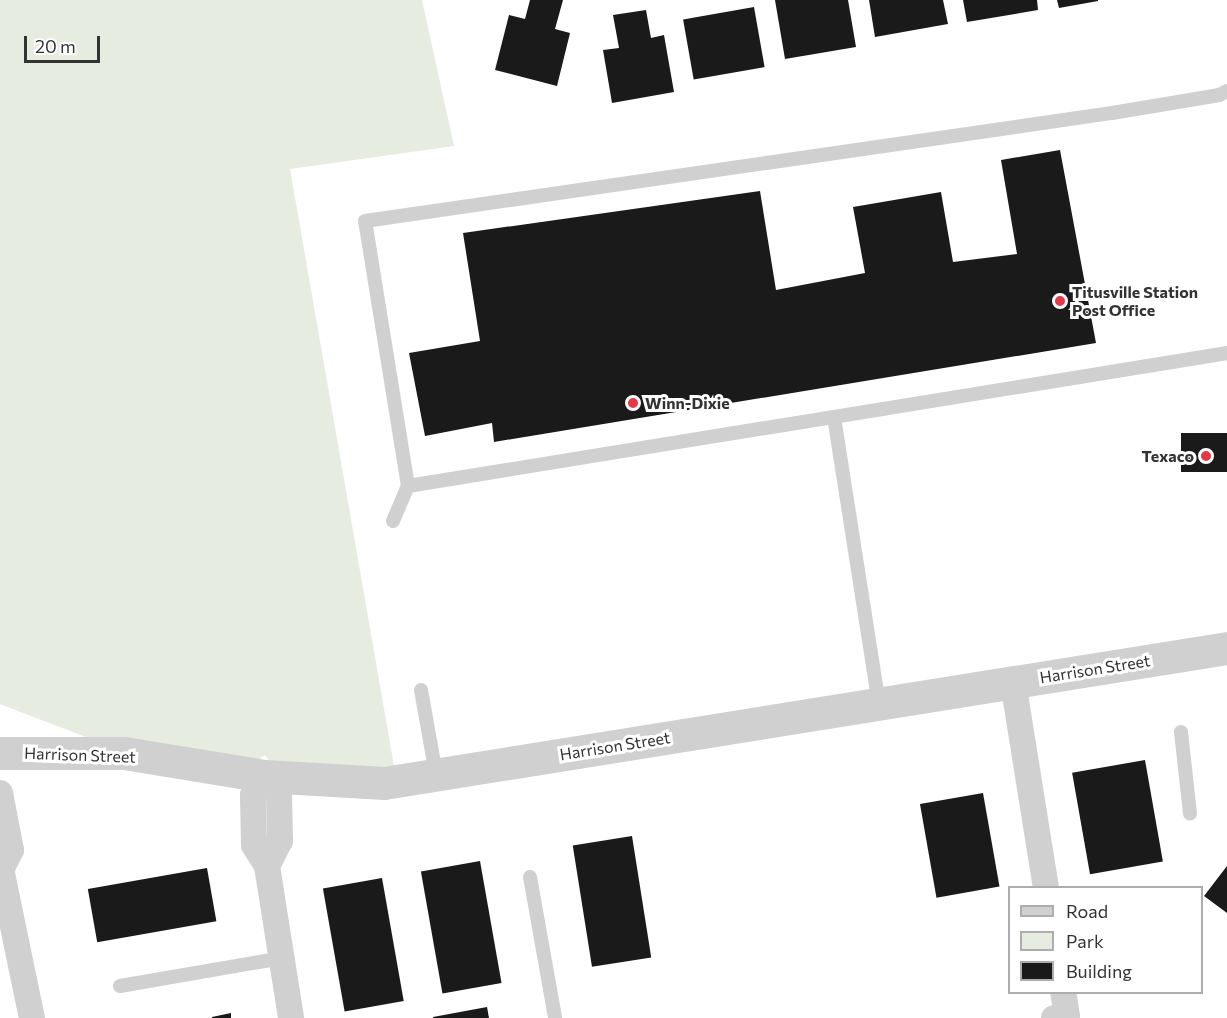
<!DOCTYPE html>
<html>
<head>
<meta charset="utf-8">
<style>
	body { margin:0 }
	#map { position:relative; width:1227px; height:1018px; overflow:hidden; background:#fff; font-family:Commissioner,sans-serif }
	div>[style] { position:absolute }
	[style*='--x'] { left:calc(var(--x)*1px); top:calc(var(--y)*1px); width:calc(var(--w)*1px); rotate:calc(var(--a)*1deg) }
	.green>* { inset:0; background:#e6ecdf }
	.building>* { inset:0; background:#1a1a1a; transform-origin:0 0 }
	.service>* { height:14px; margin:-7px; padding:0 7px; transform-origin:7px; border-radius:7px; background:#d0d0d0 }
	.minor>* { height:26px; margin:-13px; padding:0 13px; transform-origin:13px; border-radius:13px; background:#d0d0d0 }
	.tertiary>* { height:33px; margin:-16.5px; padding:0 16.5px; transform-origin:16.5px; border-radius:16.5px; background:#d0d0d0 }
	.dots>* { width:16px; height:16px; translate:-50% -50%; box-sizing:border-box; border:3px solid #fff; border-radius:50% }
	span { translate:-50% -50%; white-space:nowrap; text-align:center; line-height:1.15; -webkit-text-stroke:6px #fff; paint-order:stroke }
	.poi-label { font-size:16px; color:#333; font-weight:700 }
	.left { translate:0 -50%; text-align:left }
	.right { translate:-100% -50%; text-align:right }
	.street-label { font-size:16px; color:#333 }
	.legend { position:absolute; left:1008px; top:886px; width:195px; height:108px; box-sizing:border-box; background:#fff; border:2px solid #adadad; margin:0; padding:8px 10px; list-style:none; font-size:18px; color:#333 }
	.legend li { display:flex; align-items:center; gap:12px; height:30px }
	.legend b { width:30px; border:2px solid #adadad }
	.scale { position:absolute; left:24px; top:36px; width:76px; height:27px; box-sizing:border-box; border:3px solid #333; border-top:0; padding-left:8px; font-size:18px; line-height:21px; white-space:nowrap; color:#333; -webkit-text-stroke:4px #fff; paint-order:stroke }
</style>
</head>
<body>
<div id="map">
	<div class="green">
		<div style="clip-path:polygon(0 0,422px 0,454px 146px,290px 169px,394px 766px,383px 768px,270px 762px,265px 755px,258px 760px,91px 739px,0 704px)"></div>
	</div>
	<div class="building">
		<div style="clip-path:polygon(530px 0,563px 0,555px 29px,570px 33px,557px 86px,495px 70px,509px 15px,525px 19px)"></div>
		<div style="clip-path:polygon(775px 0,848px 0,856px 47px,785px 59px)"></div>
		<div style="clip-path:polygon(869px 0,943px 0,948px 24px,875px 37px)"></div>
		<div style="clip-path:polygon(963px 0,1037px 0,1038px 10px,967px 22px)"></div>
		<div style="clip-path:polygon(1057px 0,1098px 0,1098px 1px,1059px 8px)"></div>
		<div style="left:754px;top:7px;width:61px;height:72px;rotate:80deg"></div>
		<div style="clip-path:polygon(646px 10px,651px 38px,664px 35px,674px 92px,612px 103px,603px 50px,619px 48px,613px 15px)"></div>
		<div style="clip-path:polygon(1060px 150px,1096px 343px,494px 442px,492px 423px,425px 436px,409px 353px,480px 341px,463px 233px,760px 191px,776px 290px,865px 273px,853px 207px,941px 192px,953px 262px,1017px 254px,1001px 160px)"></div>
		<div style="left:1227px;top:433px;width:39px;height:46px;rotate:90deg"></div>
		<div style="left:1145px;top:760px;width:103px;height:74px;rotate:80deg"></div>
		<div style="left:983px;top:793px;width:95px;height:64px;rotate:80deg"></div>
		<div style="left:632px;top:836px;width:123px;height:60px;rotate:81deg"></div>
		<div style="left:480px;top:861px;width:124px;height:60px;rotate:80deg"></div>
		<div style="clip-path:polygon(1227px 866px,1227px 913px,1204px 896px)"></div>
		<div style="left:207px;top:868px;width:54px;height:121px;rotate:80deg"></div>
		<div style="left:382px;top:878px;width:125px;height:60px;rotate:80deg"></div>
		<div style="clip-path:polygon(487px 1007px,489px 1018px,433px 1018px,433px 1017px)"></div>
		<div style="clip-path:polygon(231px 1013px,231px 1018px,212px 1018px,212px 1017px)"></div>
	</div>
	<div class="service">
		<div style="--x:834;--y:417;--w:291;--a:81.1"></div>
		<div style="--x:408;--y:486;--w:268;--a:-99.2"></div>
		<div style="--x:365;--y:221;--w:755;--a:-8.23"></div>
		<div style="--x:1112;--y:113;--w:109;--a:-9.5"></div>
		<div style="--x:1219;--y:95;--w:9;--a:-27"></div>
		<div style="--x:393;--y:521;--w:38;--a:-67"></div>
		<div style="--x:408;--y:486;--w:830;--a:-9.22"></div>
		<div style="--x:421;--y:690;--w:85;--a:79.9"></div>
		<div style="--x:1181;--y:732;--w:82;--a:83.7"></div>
		<div style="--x:530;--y:877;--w:143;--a:79.9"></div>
		<div style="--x:120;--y:986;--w:164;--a:-9.8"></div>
	</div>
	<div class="minor">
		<div style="--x:1013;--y:682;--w:209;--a:80.9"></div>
		<div style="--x:0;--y:793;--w:58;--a:79.1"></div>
		<div style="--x:11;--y:850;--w:18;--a:117"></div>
		<div style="--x:0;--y:864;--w:157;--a:78.3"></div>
		<div style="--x:267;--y:866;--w:28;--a:-63"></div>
		<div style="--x:280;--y:841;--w:48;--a:-91.2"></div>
		<div style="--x:279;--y:793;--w:23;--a:-131"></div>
		<div style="--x:264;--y:776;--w:22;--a:120"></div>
		<div style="--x:253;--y:795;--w:50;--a:88.9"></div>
		<div style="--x:254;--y:845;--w:25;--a:58"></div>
		<div style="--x:267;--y:866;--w:154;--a:81"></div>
		<div style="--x:1054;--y:1018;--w:13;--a:-9"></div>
		<div style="--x:1067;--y:1016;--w:24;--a:-99"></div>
	</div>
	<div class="tertiary">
		<div style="--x:0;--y:753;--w:124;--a:0"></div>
		<div style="--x:124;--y:753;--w:142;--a:9.3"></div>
		<div style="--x:264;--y:776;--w:120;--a:3.3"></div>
		<div style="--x:384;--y:783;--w:854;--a:-9.1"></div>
	</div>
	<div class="dots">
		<div style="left:1060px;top:301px;background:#e63946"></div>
		<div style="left:633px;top:403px;background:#e63946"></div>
		<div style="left:1206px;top:456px;background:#e63946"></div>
	</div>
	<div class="poi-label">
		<span class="left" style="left:1072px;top:301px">Titusville Station<br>Post Office</span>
		<span class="left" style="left:645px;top:403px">Winn-Dixie</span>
		<span class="right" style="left:1194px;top:456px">Texaco</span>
	</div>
	<div class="street-label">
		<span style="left:1095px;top:669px;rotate:-9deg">Harrison Street</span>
		<span style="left:615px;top:746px;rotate:-9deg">Harrison Street</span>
		<span style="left:80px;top:755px;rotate:2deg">Harrison Street</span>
	</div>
	<ul class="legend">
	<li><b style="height:8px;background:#d0d0d0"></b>Road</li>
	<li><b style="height:16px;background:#e6ecdf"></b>Park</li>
	<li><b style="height:16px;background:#1a1a1a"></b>Building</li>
	</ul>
	<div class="scale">20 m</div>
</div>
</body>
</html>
